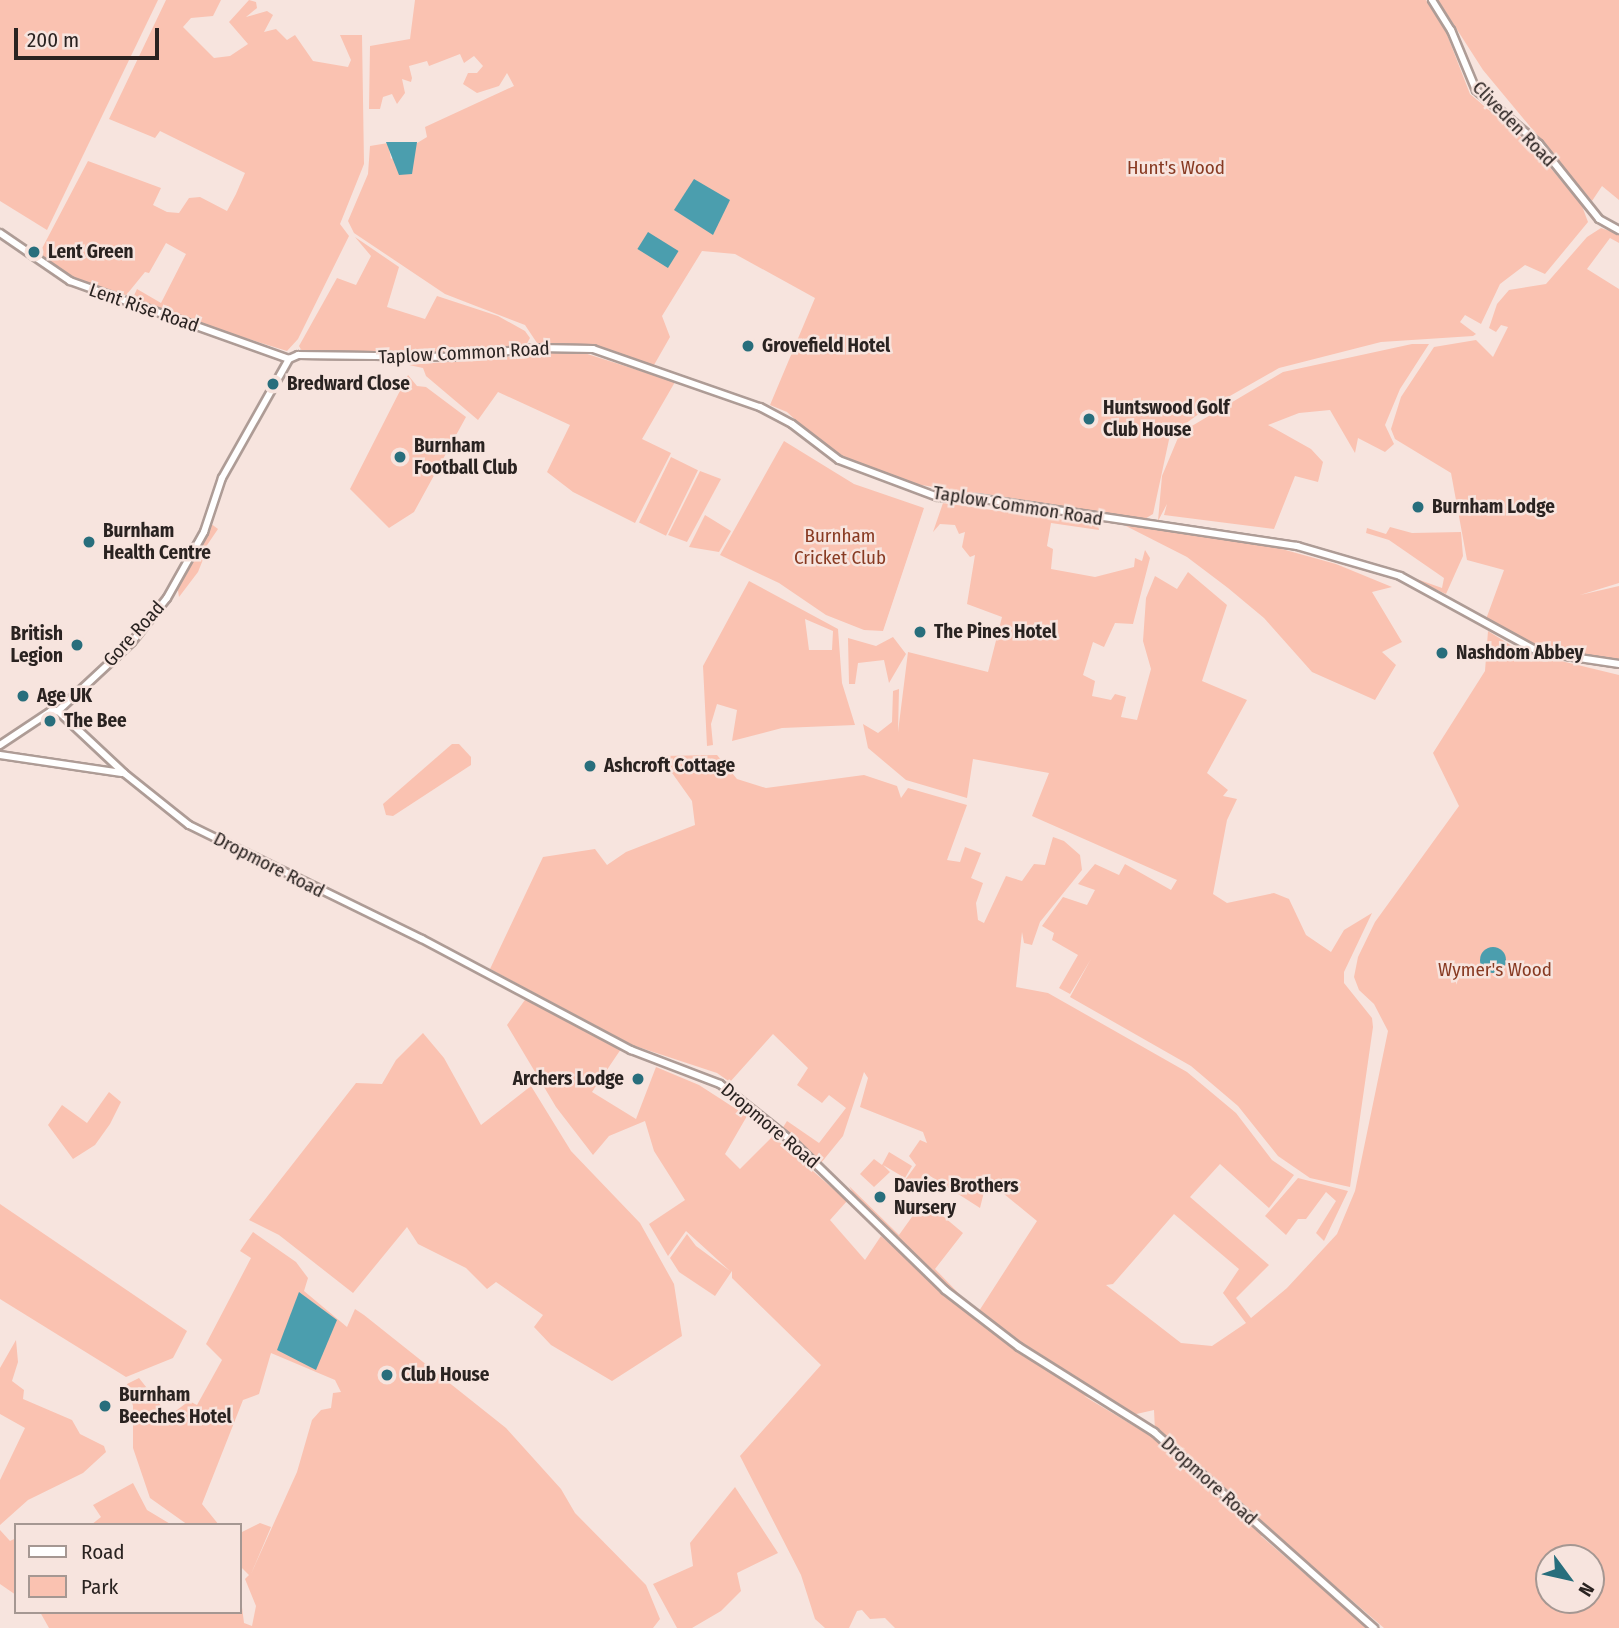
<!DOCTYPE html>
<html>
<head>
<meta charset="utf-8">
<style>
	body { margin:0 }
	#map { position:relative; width:1619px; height:1628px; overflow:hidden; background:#f7e4de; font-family:"Fira Sans Condensed",sans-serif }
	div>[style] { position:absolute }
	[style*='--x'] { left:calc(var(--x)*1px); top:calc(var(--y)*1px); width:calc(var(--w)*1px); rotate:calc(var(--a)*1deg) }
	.green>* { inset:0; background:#fac2b1; transform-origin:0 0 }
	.water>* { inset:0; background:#4b9eae; transform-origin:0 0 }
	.round { border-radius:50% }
	.roads { filter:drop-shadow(2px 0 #ae9c96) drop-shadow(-2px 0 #ae9c96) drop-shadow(0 2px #ae9c96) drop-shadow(0 -2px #ae9c96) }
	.secondary>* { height:6px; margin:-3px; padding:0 3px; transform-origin:3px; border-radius:3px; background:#fff }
	.dots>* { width:19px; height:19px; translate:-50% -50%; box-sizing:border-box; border:4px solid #f7e4de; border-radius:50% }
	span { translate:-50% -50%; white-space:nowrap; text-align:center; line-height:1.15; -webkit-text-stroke:5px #f7e4de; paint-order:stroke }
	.street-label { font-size:19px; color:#2a2321 }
	.park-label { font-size:19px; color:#883a22 }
	.poi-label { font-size:19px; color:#2a2321; font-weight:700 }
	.left { translate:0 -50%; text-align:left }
	.right { translate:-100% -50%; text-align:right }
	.legend { position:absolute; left:14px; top:1523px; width:228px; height:91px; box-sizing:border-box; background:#f7e4de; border:2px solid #a59792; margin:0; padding:9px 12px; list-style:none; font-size:21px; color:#2a2321 }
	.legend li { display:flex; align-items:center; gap:14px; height:35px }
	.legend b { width:35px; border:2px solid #a59792 }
	.north { position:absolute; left:1535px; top:1544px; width:70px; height:70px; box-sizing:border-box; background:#f7e4de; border:2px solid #a59792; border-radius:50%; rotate:123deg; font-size:19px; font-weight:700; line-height:28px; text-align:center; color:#2a2321 }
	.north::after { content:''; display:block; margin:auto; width:24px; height:32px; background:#286e7c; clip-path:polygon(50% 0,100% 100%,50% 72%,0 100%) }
	.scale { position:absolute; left:14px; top:28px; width:145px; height:32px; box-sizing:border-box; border:4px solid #2a2321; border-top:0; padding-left:9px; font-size:21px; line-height:24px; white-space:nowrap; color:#2a2321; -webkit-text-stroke:5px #f7e4de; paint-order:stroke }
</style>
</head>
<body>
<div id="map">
	<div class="green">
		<div style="clip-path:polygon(0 0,158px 0,47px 230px,0 201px)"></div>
		<div style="clip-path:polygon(166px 0,221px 0,213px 16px,191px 18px,183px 27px,214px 58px,230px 56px,248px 44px,229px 22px,249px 0,256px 2px,257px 8px,246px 17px,267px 11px,273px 15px,264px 32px,276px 29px,287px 40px,295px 35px,313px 61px,348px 67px,351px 60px,340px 35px,362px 35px,364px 164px,340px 224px,349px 236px,298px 339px,287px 351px,131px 302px,137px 289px,161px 303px,186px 254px,166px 243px,149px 273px,145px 272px,123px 299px,68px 277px,38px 256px,88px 161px,161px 188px,153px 205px,167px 212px,179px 213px,189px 198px,200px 197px,227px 211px,236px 194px,245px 173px,160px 131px,155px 138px,109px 119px)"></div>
		<div style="clip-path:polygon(415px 0,1426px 0,1446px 32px,1470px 94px,1534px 148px,1582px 206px,1588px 222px,1545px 274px,1525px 265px,1500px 284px,1481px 324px,1465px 315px,1460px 322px,1476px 334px,1473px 336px,1381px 342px,1279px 368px,1200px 413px,1170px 435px,1153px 514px,1143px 520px,915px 484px,835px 457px,787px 412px,770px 405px,815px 298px,735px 254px,702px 251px,662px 316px,670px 337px,654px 365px,581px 344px,539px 346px,525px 325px,445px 294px,354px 233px,348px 221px,368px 174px,370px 146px,388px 143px,391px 159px,427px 137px,425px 127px,514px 86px,507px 73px,499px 86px,477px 93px,463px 84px,468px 73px,477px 73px,483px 66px,474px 56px,464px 63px,460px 54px,429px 66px,427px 61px,409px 66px,412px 78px,411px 82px,402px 79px,405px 93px,397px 104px,392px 94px,383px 97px,380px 109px,369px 109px,370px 46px,410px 39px)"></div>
		<div style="clip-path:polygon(1438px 0,1619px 0,1619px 200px,1602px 186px,1592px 201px,1483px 70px)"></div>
		<div style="clip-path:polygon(1601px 228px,1619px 234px,1619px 243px,1610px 238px,1587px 269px,1619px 289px,1619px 583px,1580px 595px,1619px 586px,1619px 662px,1524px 644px,1485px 622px,1504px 570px,1467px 560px,1451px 473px,1395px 439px,1391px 429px,1401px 397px,1434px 347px,1476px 340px,1493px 357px,1508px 327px,1501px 325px,1496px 332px,1489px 328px,1497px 304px,1509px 290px,1546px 284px,1587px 237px)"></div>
		<div style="clip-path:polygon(355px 237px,399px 267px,387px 307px,425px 319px,437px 296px,498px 316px,525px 331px,530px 338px,525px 347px,436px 356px,303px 353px,299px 346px,337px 278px,356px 285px,371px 256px)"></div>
		<div style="clip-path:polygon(1412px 344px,1429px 344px,1400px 389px,1385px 425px,1394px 444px,1385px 452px,1358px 438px,1355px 453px,1330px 410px,1299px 413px,1268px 425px,1311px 449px,1323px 462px,1318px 482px,1295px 476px,1274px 529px,1164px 515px,1167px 504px,1158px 521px,1162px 476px,1180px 433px,1283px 372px)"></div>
		<div style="clip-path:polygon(578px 351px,675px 382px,642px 439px,671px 453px,635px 523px,573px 492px,547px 472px,570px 425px,498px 392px,478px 420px,426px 376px,423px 368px,409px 365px)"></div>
		<div style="clip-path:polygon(408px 375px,417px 386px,426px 387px,466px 417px,414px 512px,389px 528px,350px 489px)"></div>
		<div style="clip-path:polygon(784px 441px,854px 484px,924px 508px,883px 631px,864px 630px,826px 615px,779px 583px,720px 555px)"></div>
		<div style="left:671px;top:457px;width:30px;height:73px;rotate:26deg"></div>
		<div style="clip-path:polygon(700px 471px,721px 479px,687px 542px,668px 535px)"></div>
		<div style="clip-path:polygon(943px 503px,1098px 525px,1099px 530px,1051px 523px,1047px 546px,1053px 549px,1051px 569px,1095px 577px,1134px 567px,1135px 558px,1142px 561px,1145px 550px,1150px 558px,1133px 624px,1115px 623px,1104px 647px,1093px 642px,1083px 675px,1095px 681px,1092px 696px,1111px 700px,1115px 694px,1126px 697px,1121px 717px,1137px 720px,1151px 669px,1143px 641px,1146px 598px,1155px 576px,1177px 589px,1188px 572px,1227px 605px,1202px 681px,1247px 700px,1207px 773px,1228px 790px,1223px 796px,1237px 799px,1227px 820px,1213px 894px,1227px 903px,1274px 893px,1289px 899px,1306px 935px,1331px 952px,1344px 930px,1372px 913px,1344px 972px,1344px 983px,1372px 1018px,1373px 1027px,1350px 1187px,1310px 1178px,1278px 1156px,1238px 1106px,1191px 1066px,1070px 997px,1091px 959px,1070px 994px,1059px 988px,1078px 955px,1052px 940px,1054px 933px,1042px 926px,1063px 897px,1087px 905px,1095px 890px,1078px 884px,1095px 864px,1119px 875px,1125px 864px,1171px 890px,1177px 880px,1032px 816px,1049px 773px,973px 759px,967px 798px,906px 780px,868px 748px,863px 724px,878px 733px,892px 722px,893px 691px,899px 689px,898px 732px,908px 652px,988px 672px,1002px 617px,967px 604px,975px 555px,970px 557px,962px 547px,965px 532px,959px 534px,955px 525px,940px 524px,933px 532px)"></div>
		<div style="clip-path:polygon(705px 515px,731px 531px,719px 552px,689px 547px)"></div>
		<div style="clip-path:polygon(210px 523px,218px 529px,201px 554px,204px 557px,198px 572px,179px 597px,177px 584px)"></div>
		<div style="clip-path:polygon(1126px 526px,1210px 529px,1336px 564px,1392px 587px,1372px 592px,1402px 642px,1382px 652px,1396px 665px,1375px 700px,1312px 672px,1264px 618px,1228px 588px,1187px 557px)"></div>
		<div style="clip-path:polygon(1390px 527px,1412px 533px,1461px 532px,1463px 556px,1446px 594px,1400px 573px,1442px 588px,1444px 578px,1389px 540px,1366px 533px,1367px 528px,1386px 534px)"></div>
		<div style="clip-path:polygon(evenodd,749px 581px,838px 629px,842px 683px,855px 725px,782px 728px,732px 741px,737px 710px,717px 704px,711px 724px,713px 745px,707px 746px,703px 666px,749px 581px,805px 619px,833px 631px,832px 650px,809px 650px,805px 619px)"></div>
		<div style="clip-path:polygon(evenodd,1488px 631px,1520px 651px,1619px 675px,1619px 1628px,1384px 1628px,1155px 1431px,1154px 1410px,1132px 1415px,1084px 1396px,1149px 1435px,1266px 1533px,1261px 1536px,1367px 1628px,895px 1628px,885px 1618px,870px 1619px,862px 1610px,857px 1611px,849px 1628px,825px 1628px,815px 1619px,801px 1575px,740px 1456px,821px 1365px,732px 1278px,732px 1271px,715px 1296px,679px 1272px,670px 1258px,687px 1234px,696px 1246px,730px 1271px,686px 1231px,668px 1256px,649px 1224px,685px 1200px,654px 1151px,645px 1121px,609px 1136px,593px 1155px,556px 1107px,507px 1025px,527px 997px,621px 1049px,592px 1092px,636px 1119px,656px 1067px,699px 1085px,747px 1116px,725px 1154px,740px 1169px,773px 1136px,847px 1201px,830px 1220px,865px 1260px,881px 1236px,959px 1306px,969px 1305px,979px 1311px,1037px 1221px,987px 1180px,980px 1208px,927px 1174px,914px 1193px,903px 1183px,916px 1165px,909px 1156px,920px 1140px,927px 1143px,923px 1132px,860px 1107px,868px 1078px,864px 1072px,843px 1136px,821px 1163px,782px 1129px,787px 1121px,819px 1143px,846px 1108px,829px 1095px,822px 1103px,797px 1085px,808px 1068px,773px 1034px,730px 1082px,717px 1073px,632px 1045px,490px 969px,543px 857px,595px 849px,607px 865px,626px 852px,695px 825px,692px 801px,660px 756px,717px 755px,737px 779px,766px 788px,864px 775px,897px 786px,901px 798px,908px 788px,967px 805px,947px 860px,960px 862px,965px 847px,981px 853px,971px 878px,983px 883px,976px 903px,978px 920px,984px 923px,1006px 876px,1022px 881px,1034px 864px,1045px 865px,1053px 837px,1064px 841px,1080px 855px,1082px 870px,1040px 922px,1032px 945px,1024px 943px,1022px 932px,1016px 987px,1048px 993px,1187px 1072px,1236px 1113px,1272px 1160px,1294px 1175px,1269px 1208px,1220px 1164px,1190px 1197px,1269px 1265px,1236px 1298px,1251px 1318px,1287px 1288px,1337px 1234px,1355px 1191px,1388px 1031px,1374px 1004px,1359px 990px,1354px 977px,1358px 957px,1375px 922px,1459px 806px,1433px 753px,1485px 671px,1488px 631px,1174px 1214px,1239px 1269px,1223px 1293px,1246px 1323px,1212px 1346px,1181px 1343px,1106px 1285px,1113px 1284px,1174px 1214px,1488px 631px,1549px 1558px,1591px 1558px,1591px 1600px,1549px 1600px,1549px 1558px)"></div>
		<div style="clip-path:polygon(893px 637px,906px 654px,889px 683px,884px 660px,858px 663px,855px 684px,849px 684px,848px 638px,876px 646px)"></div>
		<div style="clip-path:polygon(452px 744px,459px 744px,471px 757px,471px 765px,393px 816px,386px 815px,383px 804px)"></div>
		<div style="clip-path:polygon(423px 1033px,444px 1058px,481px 1125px,531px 1086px,571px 1151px,640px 1223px,674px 1284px,682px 1336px,612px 1381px,551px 1345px,534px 1327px,543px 1315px,496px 1282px,487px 1289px,466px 1268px,418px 1244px,407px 1227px,353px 1293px,279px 1235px,249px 1220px,356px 1083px,382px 1084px,396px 1060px)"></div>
		<div style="clip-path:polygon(109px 1092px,121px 1102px,110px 1124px,95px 1145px,73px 1159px,48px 1125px,62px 1105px,87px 1123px)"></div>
		<div style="clip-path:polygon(889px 1152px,912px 1166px,905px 1178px,883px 1165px,890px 1172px,874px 1187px,860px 1174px,874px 1159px,882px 1165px)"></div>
		<div style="clip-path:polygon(1298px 1178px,1348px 1191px,1324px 1241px,1316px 1233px,1336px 1201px,1326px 1192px,1306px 1219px,1298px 1219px,1286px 1235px,1265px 1216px)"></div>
		<div style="clip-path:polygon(849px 1186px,899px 1235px,924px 1200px,963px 1233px,935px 1269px,964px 1299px,894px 1238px,857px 1200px)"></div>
		<div style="clip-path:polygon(0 1204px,187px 1331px,173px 1358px,126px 1377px,0 1299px)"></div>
		<div style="clip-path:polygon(253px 1232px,296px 1262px,308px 1278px,304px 1291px,347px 1327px,355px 1309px,364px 1315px,506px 1428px,561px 1489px,575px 1513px,646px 1585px,660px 1619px,653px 1628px,49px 1628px,40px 1612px,240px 1612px,240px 1591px,244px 1623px,252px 1626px,256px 1606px,245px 1579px,249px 1575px,240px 1566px,240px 1533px,260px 1523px,271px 1527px,251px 1574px,297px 1472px,312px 1420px,321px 1410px,331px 1408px,333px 1393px,341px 1392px,335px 1380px,271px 1353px,259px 1394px,243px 1400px,202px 1504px,219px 1525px,188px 1525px,150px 1498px,133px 1448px,133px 1406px,127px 1384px,139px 1378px,169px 1416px,189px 1401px,197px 1405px,222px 1360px,206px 1344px,251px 1258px,240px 1251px)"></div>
		<div style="clip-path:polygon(16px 1340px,18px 1362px,12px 1381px,24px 1390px,23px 1399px,72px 1420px,80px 1434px,104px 1446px,106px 1452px,83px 1473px,28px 1500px,0 1525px,0 1480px,25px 1428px,0 1414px,0 1368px)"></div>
		<div style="clip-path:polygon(133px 1483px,147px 1510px,172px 1525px,91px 1525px,101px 1517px,93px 1505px)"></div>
		<div style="clip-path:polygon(735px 1487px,778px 1553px,737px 1573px,741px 1591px,721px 1611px,692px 1628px,677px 1628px,653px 1584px,693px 1566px,690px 1543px)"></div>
		<div style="clip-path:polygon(0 1530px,10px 1541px,16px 1538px,16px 1595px,0 1584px)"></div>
	</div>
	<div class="water">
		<div style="clip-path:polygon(386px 142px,417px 142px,412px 174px,399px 175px)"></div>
		<div style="clip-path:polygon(694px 179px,730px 200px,713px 235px,674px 210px)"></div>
		<div style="left:648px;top:232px;width:36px;height:20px;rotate:32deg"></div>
		<div class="round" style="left:1480px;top:947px;width:26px;height:26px"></div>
		<div style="clip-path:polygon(299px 1292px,337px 1320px,316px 1370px,277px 1350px)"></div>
	</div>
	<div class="roads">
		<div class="secondary">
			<div style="--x:1432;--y:0;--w:36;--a:58"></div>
			<div style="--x:1451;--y:30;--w:65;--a:67.4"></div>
			<div style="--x:1476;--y:90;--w:83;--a:40.6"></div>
			<div style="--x:1539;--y:144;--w:96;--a:51.3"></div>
			<div style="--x:1599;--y:219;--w:23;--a:29"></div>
			<div style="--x:0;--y:233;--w:85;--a:34.4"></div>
			<div style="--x:70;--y:281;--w:232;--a:19.6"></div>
			<div style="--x:289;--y:359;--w:10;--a:-24"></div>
			<div style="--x:298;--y:355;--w:154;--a:0.7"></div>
			<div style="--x:452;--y:357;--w:86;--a:-6"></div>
			<div style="--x:538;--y:348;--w:55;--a:1"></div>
			<div style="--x:593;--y:349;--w:177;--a:19.2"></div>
			<div style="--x:760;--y:407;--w:36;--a:28"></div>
			<div style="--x:792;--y:424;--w:59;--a:37.5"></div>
			<div style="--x:839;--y:460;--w:106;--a:20.5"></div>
			<div style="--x:938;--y:497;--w:38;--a:2"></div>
			<div style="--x:976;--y:498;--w:325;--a:8.5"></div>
			<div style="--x:1297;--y:546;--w:107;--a:16.2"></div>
			<div style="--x:1400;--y:576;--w:158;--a:28.7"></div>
			<div style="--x:1539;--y:652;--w:81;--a:8.5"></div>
			<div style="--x:58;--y:711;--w:91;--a:43.2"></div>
			<div style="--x:124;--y:773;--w:83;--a:38.7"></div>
			<div style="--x:189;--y:825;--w:259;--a:26.1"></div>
			<div style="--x:422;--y:939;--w:237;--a:28"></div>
			<div style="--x:631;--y:1050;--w:95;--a:20.9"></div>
			<div style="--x:720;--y:1084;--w:93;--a:38.5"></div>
			<div style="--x:793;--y:1142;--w:212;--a:44.2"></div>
			<div style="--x:945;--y:1290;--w:93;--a:37.6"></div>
			<div style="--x:1019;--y:1347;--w:160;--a:32.2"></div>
			<div style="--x:1154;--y:1432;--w:295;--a:41.7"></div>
			<div style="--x:58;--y:711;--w:101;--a:-43"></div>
			<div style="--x:132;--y:642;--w:56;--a:-51.5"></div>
			<div style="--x:167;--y:598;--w:76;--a:-60.7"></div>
			<div style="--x:204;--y:532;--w:57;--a:-71.6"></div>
			<div style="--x:222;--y:478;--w:137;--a:-60.6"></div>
			<div style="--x:0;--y:745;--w:61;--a:-33.7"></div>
			<div style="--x:51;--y:711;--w:7;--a:0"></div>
			<div style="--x:0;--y:755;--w:123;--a:8.4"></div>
		</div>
	</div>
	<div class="dots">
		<div style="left:34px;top:252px;background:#286e7c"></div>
		<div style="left:748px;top:346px;background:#286e7c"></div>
		<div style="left:273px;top:384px;background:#286e7c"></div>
		<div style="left:1089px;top:419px;background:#286e7c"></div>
		<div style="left:400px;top:457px;background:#286e7c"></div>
		<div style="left:1418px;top:507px;background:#286e7c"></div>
		<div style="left:89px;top:542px;background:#286e7c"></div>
		<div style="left:920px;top:632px;background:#286e7c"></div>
		<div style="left:77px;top:645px;background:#286e7c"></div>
		<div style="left:1442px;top:653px;background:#286e7c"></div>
		<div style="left:23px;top:696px;background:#286e7c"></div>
		<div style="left:50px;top:721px;background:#286e7c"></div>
		<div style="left:590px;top:766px;background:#286e7c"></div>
		<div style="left:638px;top:1079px;background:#286e7c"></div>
		<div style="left:880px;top:1197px;background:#286e7c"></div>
		<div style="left:387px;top:1375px;background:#286e7c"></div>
		<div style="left:105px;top:1406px;background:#286e7c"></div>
	</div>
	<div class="street-label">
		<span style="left:1514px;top:124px;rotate:46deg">Cliveden Road</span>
		<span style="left:144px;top:308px;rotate:19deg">Lent Rise Road</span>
		<span style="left:464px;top:353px;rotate:-3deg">Taplow Common Road</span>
		<span style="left:1018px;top:506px;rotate:9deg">Taplow Common Road</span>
		<span style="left:134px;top:634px;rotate:-48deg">Gore Road</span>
		<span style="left:269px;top:865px;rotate:27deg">Dropmore Road</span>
		<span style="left:770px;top:1126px;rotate:40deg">Dropmore Road</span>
		<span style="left:1209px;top:1481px;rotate:42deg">Dropmore Road</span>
	</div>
	<div class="park-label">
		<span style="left:1176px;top:168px">Hunt's Wood</span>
		<span style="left:840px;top:547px">Burnham<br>Cricket Club</span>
		<span style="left:1495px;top:970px">Wymer's Wood</span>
	</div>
	<div class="poi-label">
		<span class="left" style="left:48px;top:252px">Lent Green</span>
		<span class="left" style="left:762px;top:346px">Grovefield Hotel</span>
		<span class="left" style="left:287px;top:384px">Bredward Close</span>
		<span class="left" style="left:1103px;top:419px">Huntswood Golf<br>Club House</span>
		<span class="left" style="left:414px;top:457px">Burnham<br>Football Club</span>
		<span class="left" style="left:1432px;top:507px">Burnham Lodge</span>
		<span class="left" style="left:103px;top:542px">Burnham<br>Health Centre</span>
		<span class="left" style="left:934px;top:632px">The Pines Hotel</span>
		<span class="right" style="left:63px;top:645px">British<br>Legion</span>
		<span class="left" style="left:1456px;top:653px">Nashdom Abbey</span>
		<span class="left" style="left:37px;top:696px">Age UK</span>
		<span class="left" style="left:64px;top:721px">The Bee</span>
		<span class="left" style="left:604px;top:766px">Ashcroft Cottage</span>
		<span class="right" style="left:624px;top:1079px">Archers Lodge</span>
		<span class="left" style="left:894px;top:1197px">Davies Brothers<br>Nursery</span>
		<span class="left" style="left:401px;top:1375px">Club House</span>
		<span class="left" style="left:119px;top:1406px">Burnham<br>Beeches Hotel</span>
	</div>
	<ul class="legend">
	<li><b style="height:9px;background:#fff"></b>Road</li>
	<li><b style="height:19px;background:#fac2b1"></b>Park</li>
	</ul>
	<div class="north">N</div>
	<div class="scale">200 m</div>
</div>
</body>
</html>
